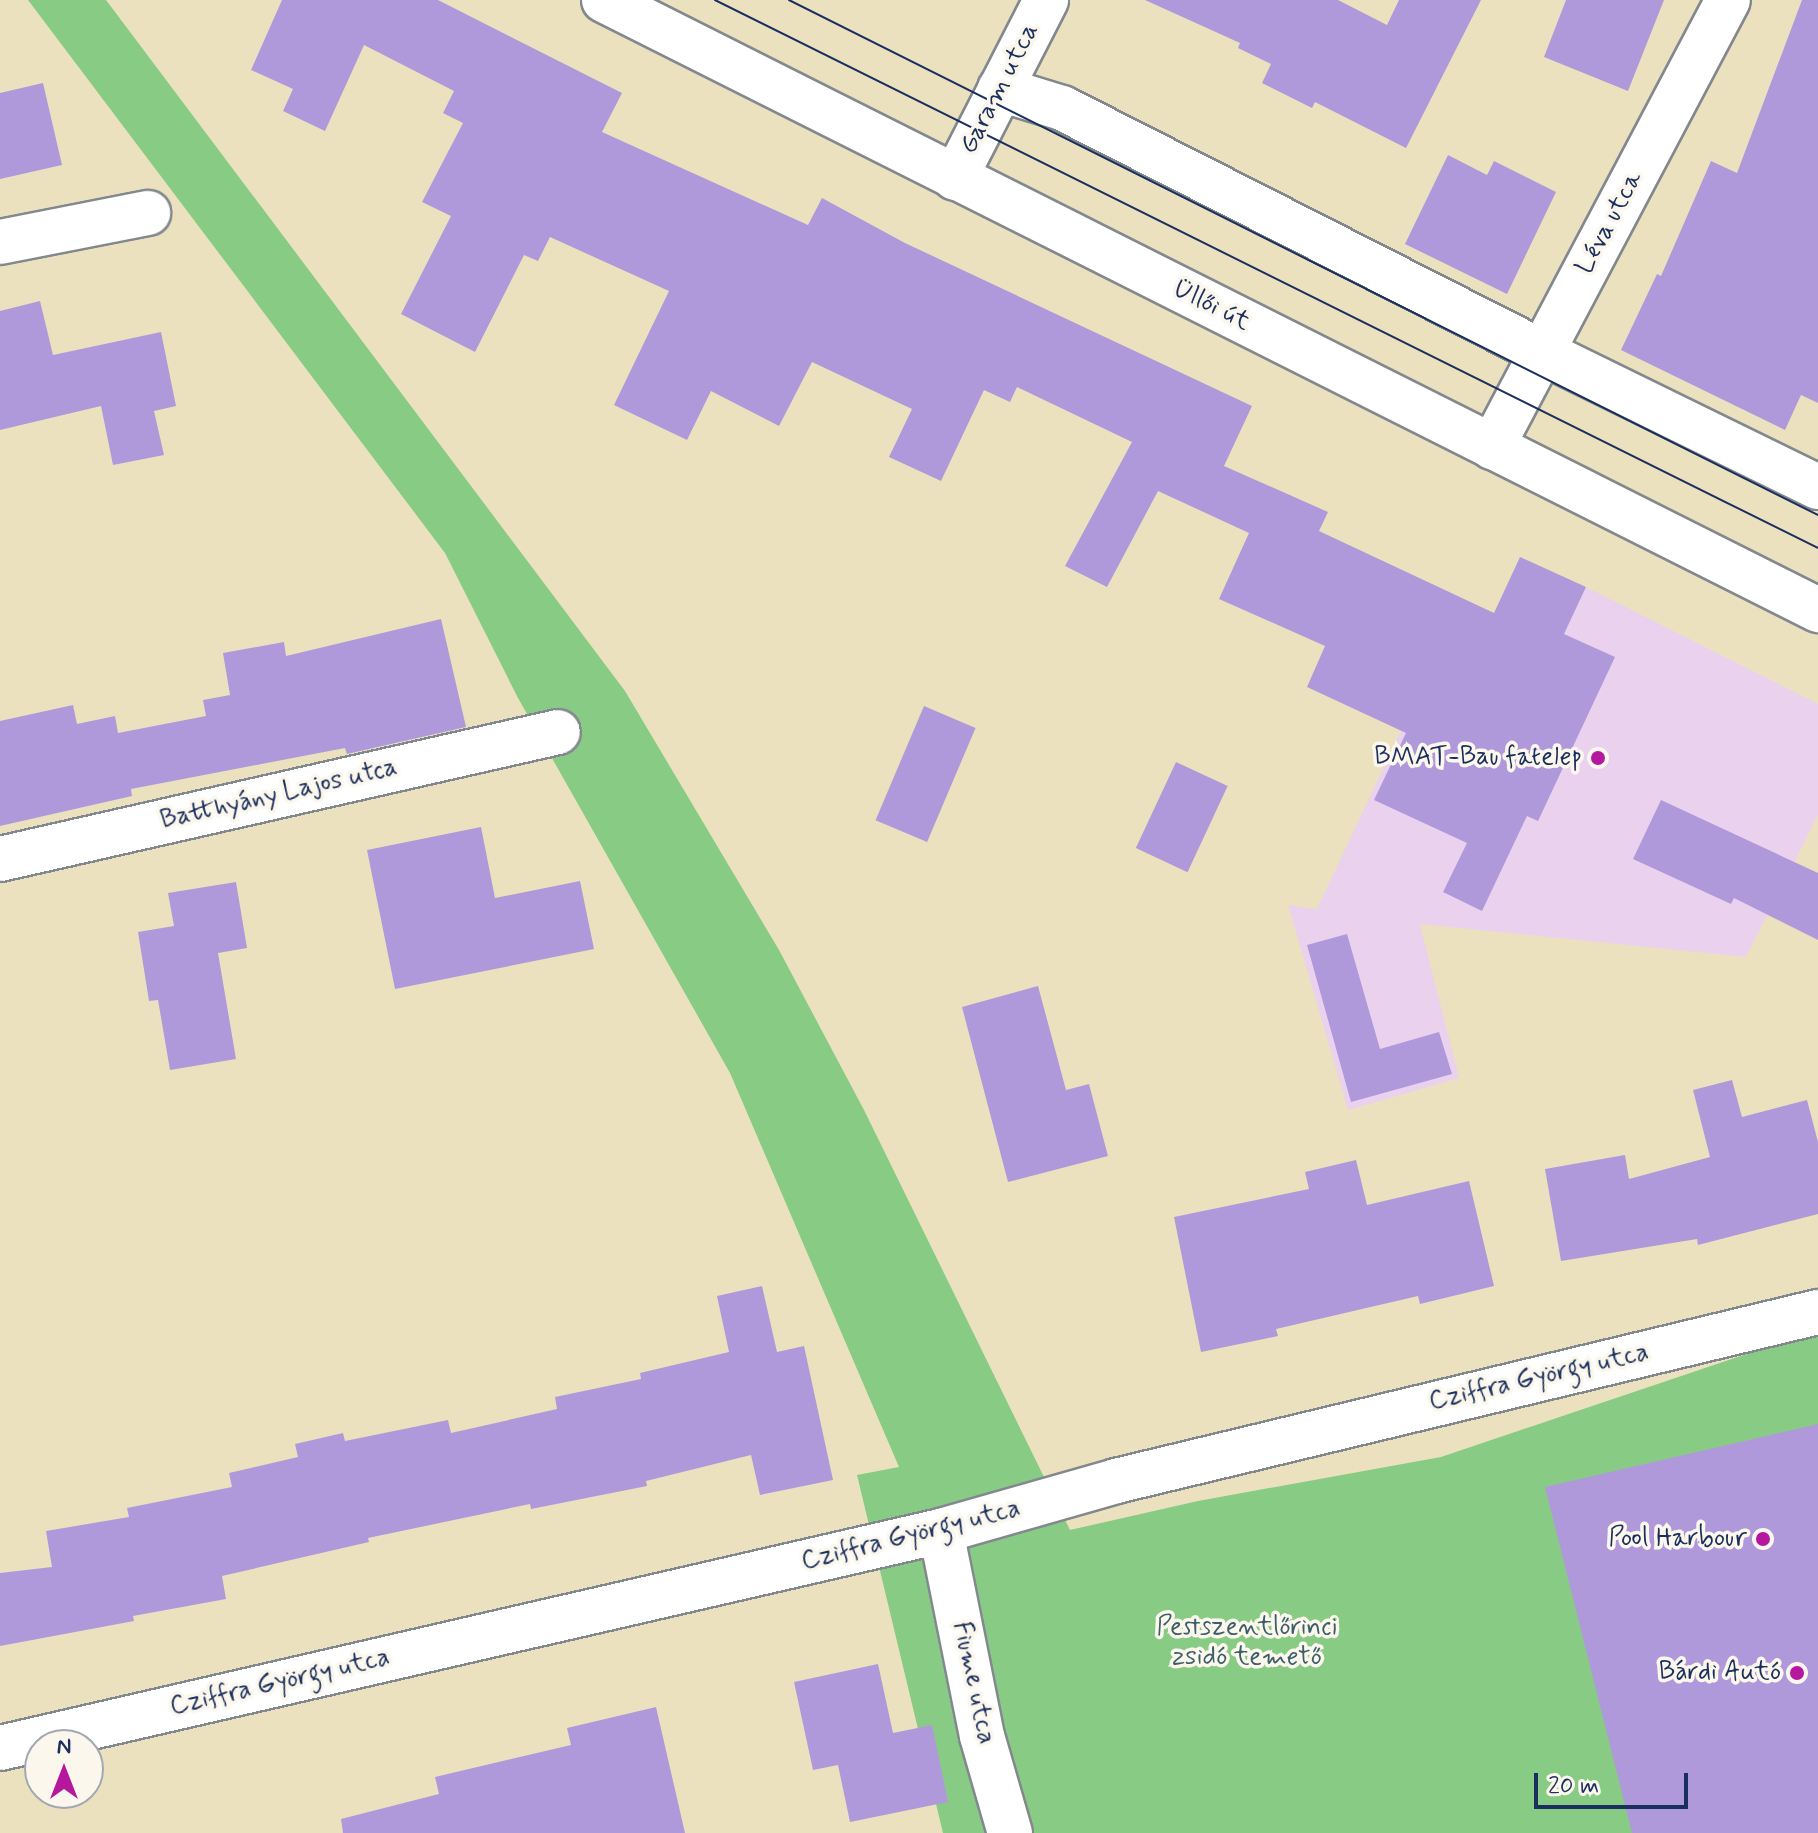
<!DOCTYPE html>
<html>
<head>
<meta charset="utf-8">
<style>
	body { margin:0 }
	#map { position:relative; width:1818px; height:1833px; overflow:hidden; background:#ebe1be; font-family:Mynerve,sans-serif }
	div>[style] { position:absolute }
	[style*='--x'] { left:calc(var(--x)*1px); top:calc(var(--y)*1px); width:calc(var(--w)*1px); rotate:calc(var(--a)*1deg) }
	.built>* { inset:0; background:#ead1ed }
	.green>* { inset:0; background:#88cb84 }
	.building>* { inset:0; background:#b099db; transform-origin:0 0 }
	.roads { filter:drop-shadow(2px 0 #83888e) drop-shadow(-2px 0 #83888e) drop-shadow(0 2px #83888e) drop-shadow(0 -2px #83888e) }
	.minor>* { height:44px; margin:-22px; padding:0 22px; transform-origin:22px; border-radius:22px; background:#fff }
	.major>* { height:44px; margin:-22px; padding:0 22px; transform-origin:22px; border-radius:22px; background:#fff }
	.tram>* { height:2px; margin:-1px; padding:0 1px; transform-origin:1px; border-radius:1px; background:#1b2f5e }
	.dots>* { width:22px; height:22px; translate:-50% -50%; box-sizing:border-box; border:4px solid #fbf7ec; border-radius:50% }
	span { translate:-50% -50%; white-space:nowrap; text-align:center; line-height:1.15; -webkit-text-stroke:7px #fbf7ec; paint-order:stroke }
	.street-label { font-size:26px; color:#1b2f5e }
	.poi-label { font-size:26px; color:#1b2f5e }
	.right { translate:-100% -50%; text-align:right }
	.park-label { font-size:26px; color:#3c5e69 }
	.north { position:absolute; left:24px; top:1729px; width:80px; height:80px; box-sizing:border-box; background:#fbf7ec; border:2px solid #a1a7b3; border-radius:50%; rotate:0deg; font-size:22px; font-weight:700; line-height:32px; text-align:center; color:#1b2f5e }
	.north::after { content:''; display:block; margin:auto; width:28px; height:36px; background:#b5179e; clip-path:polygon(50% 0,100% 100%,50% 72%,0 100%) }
	.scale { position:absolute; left:1534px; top:1773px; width:154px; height:36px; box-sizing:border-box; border:4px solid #1b2f5e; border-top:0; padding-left:10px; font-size:24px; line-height:28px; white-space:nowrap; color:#1b2f5e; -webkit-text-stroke:6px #fbf7ec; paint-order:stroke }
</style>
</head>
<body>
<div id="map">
	<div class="built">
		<div style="clip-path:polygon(1586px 587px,1818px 704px,1818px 815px,1746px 957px,1420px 924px,1459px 1078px,1348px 1110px,1288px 905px,1317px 909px,1454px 618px,1550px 663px)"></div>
	</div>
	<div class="green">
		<div style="clip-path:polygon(28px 0,106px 0,625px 691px,779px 950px,864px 1110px,1070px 1530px,1198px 1501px,1441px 1457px,1818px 1330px,1818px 1833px,943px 1833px,857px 1475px,899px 1467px,730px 1073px,518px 698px,445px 553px)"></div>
	</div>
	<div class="building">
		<div style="clip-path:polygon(282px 0,438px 0,622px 93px,602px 132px,808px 225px,822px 198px,905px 243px,1252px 406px,1224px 466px,1328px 512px,1319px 531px,1494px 613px,1520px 557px,1586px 587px,1564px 634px,1615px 657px,1538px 821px,1527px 816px,1482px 911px,1443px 892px,1467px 843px,1374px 800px,1406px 733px,1307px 687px,1325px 646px,1219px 599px,1249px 533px,1158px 491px,1107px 587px,1065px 566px,1132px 442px,1017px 387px,1010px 402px,984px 390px,941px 481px,889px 457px,912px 409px,812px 362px,779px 426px,711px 391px,687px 440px,614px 405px,669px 291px,550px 237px,538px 261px,524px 255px,475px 352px,401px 314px,451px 216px,422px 202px,463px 123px,443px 113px,454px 91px,364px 45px,325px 131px,283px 111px,293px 89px,251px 70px)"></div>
		<div style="clip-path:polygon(1145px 0,1338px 0,1387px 25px,1399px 0,1481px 0,1406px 148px,1315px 102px,1312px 108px,1262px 83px,1271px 64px,1238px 48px,1240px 43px)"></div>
		<div style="clip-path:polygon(1566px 0,1664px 0,1628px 91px,1544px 57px)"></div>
		<div style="clip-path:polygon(1802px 0,1818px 0,1818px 403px,1801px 395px,1785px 430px,1621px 350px,1657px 274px,1661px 276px,1711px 161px,1737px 173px)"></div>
		<div style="clip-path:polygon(43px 83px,62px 165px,0 179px,0 93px)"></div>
		<div style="clip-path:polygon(1448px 155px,1487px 175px,1494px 161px,1556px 192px,1507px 294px,1405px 244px)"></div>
		<div style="clip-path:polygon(40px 301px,53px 355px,161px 332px,176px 406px,154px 411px,164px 455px,113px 465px,101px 406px,0 430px,0 311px)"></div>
		<div style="clip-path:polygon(441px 619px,466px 727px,347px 754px,345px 748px,131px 789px,132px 796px,0 826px,0 721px,73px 705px,77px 724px,115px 716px,118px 733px,206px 716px,203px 700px,230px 695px,223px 653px,284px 642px,286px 656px)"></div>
		<div style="left:924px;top:706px;width:56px;height:124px;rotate:23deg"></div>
		<div style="left:1176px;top:762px;width:57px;height:95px;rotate:25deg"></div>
		<div style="clip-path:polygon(1661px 800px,1818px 873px,1818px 940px,1734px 898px,1731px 904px,1633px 859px)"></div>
		<div style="clip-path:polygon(481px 827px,495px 898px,580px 881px,594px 949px,395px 989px,367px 850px)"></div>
		<div style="clip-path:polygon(236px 882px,247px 948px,218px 953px,236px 1059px,170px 1070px,158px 1000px,149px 1001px,138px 932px,174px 926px,168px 893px)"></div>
		<div style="clip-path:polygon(1347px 934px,1380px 1049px,1439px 1032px,1452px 1074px,1351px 1102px,1307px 945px)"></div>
		<div style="clip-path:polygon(1038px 986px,1066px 1090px,1089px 1084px,1108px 1156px,1008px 1182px,962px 1007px)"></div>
		<div style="clip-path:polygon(1732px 1080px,1742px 1117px,1807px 1100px,1818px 1142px,1818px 1214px,1698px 1245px,1697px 1239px,1561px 1261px,1545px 1169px,1625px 1155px,1629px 1179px,1710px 1157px,1693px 1090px)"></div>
		<div style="clip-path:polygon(1356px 1160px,1367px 1205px,1469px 1181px,1494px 1286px,1420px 1304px,1418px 1296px,1276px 1329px,1278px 1336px,1201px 1352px,1174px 1217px,1309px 1189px,1305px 1172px)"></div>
		<div style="clip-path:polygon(762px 1286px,777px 1352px,804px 1346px,833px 1480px,760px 1495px,751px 1455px,646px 1481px,647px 1486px,531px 1509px,530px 1504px,368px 1538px,369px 1542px,222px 1576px,226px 1599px,133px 1616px,134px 1621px,0 1646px,0 1573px,52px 1567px,46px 1531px,129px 1517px,127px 1508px,232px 1487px,229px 1473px,298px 1457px,295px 1444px,343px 1433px,345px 1441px,448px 1420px,451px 1433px,557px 1409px,555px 1397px,641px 1379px,640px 1373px,729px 1352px,717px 1296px)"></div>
		<div style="clip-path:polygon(1818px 1424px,1818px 1833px,1632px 1833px,1545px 1487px)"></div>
		<div style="clip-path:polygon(878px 1664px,893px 1733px,932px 1725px,948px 1802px,850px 1822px,838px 1765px,813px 1770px,794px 1682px)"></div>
		<div style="clip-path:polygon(656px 1707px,685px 1833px,343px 1833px,341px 1819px,439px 1794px,435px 1777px,571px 1745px,567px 1728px)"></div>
	</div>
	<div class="roads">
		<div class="minor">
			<div style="--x:1000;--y:89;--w:65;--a:17"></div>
			<div style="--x:1062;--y:108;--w:538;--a:26.95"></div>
			<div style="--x:1542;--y:352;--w:307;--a:26.1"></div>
			<div style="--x:955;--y:178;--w:200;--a:-62.9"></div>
			<div style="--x:0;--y:242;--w:151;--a:-11.1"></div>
			<div style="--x:1492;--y:447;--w:505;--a:-62.17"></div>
			<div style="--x:0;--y:859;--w:572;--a:-12.82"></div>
			<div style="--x:941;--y:1531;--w:209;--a:78.7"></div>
			<div style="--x:982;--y:1736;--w:101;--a:73.9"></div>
			<div style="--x:0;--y:1748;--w:966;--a:-12.99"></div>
			<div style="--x:941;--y:1531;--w:182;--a:-15.9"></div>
			<div style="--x:1116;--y:1481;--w:722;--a:-13.54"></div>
		</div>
		<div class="major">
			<div style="--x:604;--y:0;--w:1359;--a:26.68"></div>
		</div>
	</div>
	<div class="tram">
		<div style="--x:715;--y:0;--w:1232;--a:26.42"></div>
		<div style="--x:789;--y:0;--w:1151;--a:26.59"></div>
	</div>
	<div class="dots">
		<div style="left:1598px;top:758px;background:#b5179e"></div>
		<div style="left:1763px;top:1539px;background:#b5179e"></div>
		<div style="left:1797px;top:1673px;background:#b5179e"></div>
	</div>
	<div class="street-label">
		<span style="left:1000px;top:89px;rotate:-63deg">Garam utca</span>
		<span style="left:1610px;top:223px;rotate:-62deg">Léva utca</span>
		<span style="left:1211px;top:306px;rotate:27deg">Üllői út</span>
		<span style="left:279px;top:795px;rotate:-13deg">Batthyány Lajos utca</span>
		<span style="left:1539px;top:1378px;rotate:-13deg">Cziffra György utca</span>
		<span style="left:911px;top:1536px;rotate:-14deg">Cziffra György utca</span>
		<span style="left:280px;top:1683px;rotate:-13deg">Cziffra György utca</span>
		<span style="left:973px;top:1683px;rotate:78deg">Fiume utca</span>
	</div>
	<div class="poi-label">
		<span class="right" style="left:1582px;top:758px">BMAT-Bau fatelep</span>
		<span class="right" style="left:1747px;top:1539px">Pool Harbour</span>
		<span class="right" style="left:1781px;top:1673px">Bárdi Autó</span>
	</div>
	<div class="park-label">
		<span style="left:1247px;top:1643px">Pestszentlőrinci<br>zsidó temető</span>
	</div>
	<div class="north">N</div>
	<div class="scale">20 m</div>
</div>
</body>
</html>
